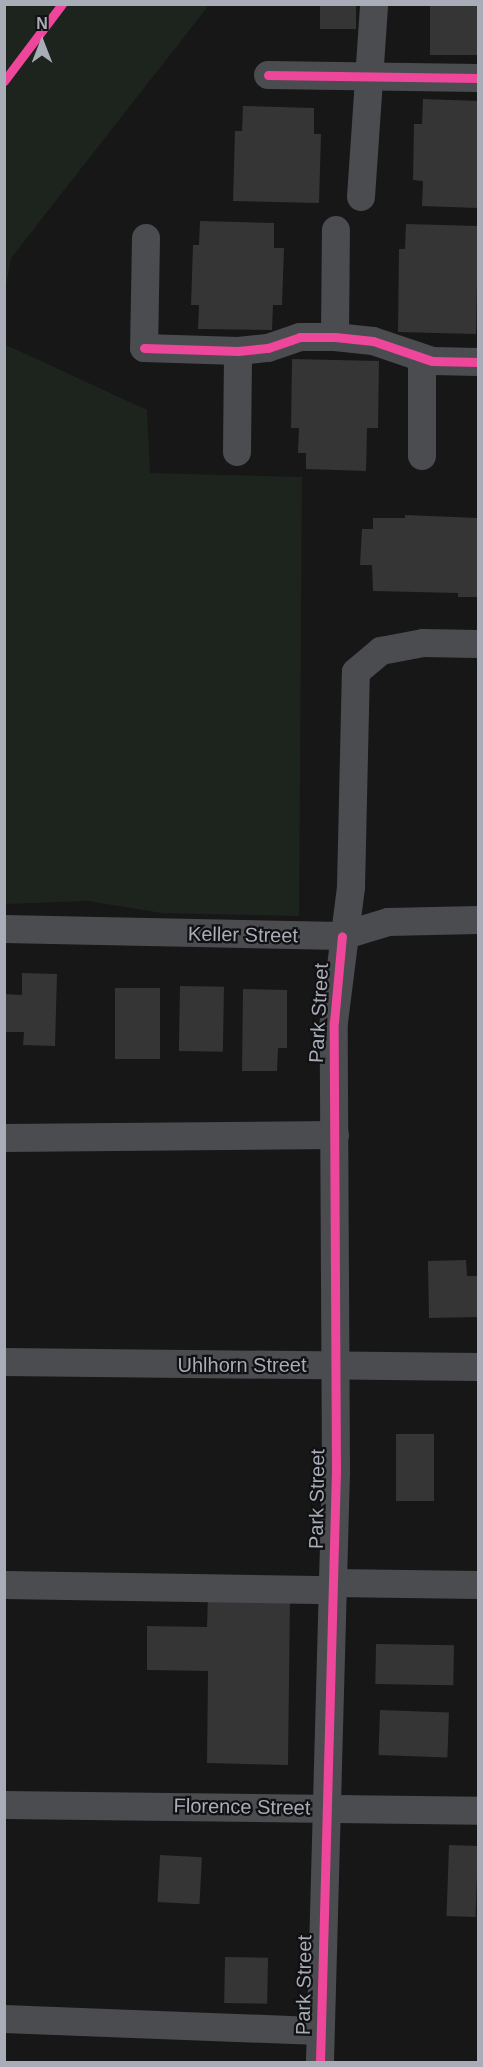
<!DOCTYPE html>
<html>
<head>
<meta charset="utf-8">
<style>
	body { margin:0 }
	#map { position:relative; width:483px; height:2067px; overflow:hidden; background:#171717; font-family:Arial,sans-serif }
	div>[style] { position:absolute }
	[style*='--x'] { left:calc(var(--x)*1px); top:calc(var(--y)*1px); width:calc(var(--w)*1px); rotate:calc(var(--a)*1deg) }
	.green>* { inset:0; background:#1d241e }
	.building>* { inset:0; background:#353536; transform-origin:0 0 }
	.minor>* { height:28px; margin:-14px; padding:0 14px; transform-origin:14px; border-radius:14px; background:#4b4c50 }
	.cycleway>* { height:9px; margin:-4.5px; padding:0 4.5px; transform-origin:4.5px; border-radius:4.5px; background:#ed469a }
	span { translate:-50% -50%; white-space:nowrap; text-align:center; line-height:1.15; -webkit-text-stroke:4.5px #111113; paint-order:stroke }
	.street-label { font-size:20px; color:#a8adb8 }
	.frame { position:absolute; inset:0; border:6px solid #a8adb8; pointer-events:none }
	.north { position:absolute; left:12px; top:12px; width:60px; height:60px; -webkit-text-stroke:4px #111113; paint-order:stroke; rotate:0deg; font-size:16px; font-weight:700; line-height:24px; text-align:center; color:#a8adb8 }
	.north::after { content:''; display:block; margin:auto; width:21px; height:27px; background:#a8adb8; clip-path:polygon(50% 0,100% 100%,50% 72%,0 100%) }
</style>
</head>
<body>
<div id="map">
	<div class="green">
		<div style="clip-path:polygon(5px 4px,209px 5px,11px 258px,5px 291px)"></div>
		<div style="clip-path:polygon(4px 344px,147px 410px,150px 473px,302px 477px,299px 916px,162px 913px,88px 901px,5px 904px)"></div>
	</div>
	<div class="building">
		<div style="left:320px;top:4px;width:36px;height:25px"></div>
		<div style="left:430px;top:4px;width:48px;height:51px"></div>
		<div style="clip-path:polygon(423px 99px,478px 101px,478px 208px,422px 206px,423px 181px,413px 180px,414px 124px,422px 124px)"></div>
		<div style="clip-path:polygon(243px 106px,314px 108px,314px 134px,321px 134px,319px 203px,233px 201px,235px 131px,242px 131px)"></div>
		<div style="clip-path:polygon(200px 221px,274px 223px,274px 248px,284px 248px,282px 305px,273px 305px,272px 330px,198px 329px,199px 305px,191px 305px,193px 245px,199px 245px)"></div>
		<div style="clip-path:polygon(406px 224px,478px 226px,476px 334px,398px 332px,399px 249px,405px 249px)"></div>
		<div style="clip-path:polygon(292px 359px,379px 361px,378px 428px,367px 428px,366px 471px,306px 469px,306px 453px,298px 453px,299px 428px,291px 428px)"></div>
		<div style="clip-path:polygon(405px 515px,478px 518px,478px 597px,458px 597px,458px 593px,373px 591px,372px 565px,360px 565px,362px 529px,373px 529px,373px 518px,405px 518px)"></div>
		<div style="clip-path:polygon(22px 973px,57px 974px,55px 1046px,23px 1045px,24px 1032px,4px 1032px,4px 994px,22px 995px)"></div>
		<div style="left:180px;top:986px;width:44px;height:65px;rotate:1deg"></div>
		<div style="left:115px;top:988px;width:45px;height:71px"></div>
		<div style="clip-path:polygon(243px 989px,287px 990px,287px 1048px,278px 1048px,277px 1071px,242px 1071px)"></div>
		<div style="clip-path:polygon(466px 1260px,467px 1276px,478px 1276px,478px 1317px,429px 1318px,428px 1261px)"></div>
		<div style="left:396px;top:1434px;width:38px;height:67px"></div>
		<div style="clip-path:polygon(208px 1595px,290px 1596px,288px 1765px,207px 1763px,208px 1671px,147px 1670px,147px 1626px,207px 1627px)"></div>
		<div style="left:376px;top:1644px;width:78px;height:40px;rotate:1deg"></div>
		<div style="left:380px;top:1710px;width:69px;height:45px;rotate:2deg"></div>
		<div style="left:449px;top:1845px;width:29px;height:71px;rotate:2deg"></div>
		<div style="left:160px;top:1855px;width:42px;height:47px;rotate:3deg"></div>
		<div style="left:225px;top:1957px;width:43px;height:46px;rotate:1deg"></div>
	</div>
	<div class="minor">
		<div style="--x:268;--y:75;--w:210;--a:0.8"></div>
		<div style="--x:361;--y:197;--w:193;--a:-86.1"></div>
		<div style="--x:146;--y:238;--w:110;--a:91"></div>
		<div style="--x:144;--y:348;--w:94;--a:1.8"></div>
		<div style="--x:238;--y:351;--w:30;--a:-6"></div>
		<div style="--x:268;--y:348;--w:34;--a:-19"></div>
		<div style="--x:300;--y:337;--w:35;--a:0"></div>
		<div style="--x:335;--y:337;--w:38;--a:6"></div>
		<div style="--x:373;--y:341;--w:62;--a:18.7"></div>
		<div style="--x:432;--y:361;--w:46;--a:1.2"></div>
		<div style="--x:335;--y:337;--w:107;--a:-89.5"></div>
		<div style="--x:237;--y:452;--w:101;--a:-89.4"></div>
		<div style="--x:422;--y:456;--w:98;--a:-90"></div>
		<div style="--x:4;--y:929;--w:338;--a:1.2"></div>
		<div style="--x:342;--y:936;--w:48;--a:-16.9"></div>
		<div style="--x:388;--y:922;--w:90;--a:-1.3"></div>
		<div style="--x:4;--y:1138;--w:331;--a:-0.5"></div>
		<div style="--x:4;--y:1362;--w:474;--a:0.6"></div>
		<div style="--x:333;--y:1583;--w:145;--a:0.8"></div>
		<div style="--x:4;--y:1585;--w:329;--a:0.9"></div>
		<div style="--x:4;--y:1805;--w:474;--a:0.7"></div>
		<div style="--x:4;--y:2019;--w:316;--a:2.2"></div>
		<div style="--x:320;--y:2062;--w:590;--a:-88.45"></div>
		<div style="--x:336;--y:1472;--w:450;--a:-90.3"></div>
		<div style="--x:334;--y:1022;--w:136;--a:-82.8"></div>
		<div style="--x:351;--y:887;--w:215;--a:-88.7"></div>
		<div style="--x:356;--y:672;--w:33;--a:-40"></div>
		<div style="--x:381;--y:651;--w:43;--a:-10.8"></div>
		<div style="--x:423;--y:643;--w:55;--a:1"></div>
	</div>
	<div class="cycleway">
		<div style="--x:268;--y:75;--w:210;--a:0.8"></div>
		<div style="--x:4;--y:81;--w:96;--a:-53"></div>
		<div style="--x:144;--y:348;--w:94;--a:1.8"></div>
		<div style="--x:238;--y:351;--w:30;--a:-6"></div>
		<div style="--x:268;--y:348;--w:34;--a:-19"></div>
		<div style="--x:300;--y:337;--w:35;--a:0"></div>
		<div style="--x:335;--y:337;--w:38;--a:6"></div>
		<div style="--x:373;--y:341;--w:62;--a:18.7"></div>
		<div style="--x:432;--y:361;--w:46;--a:1.2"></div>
		<div style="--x:320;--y:2062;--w:590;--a:-88.45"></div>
		<div style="--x:336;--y:1472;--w:450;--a:-90.3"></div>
		<div style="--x:334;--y:1022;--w:86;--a:-84.7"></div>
	</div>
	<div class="street-label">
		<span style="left:243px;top:935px;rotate:1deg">Keller Street</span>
		<span style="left:319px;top:1013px;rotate:-87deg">Park Street</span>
		<span style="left:242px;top:1365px">Uhlhorn Street</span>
		<span style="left:317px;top:1499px;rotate:-89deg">Park Street</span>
		<span style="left:242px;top:1807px;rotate:1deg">Florence Street</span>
		<span style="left:304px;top:1985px;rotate:-89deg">Park Street</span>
	</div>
	<div class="frame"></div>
	<div class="north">N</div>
</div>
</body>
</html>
